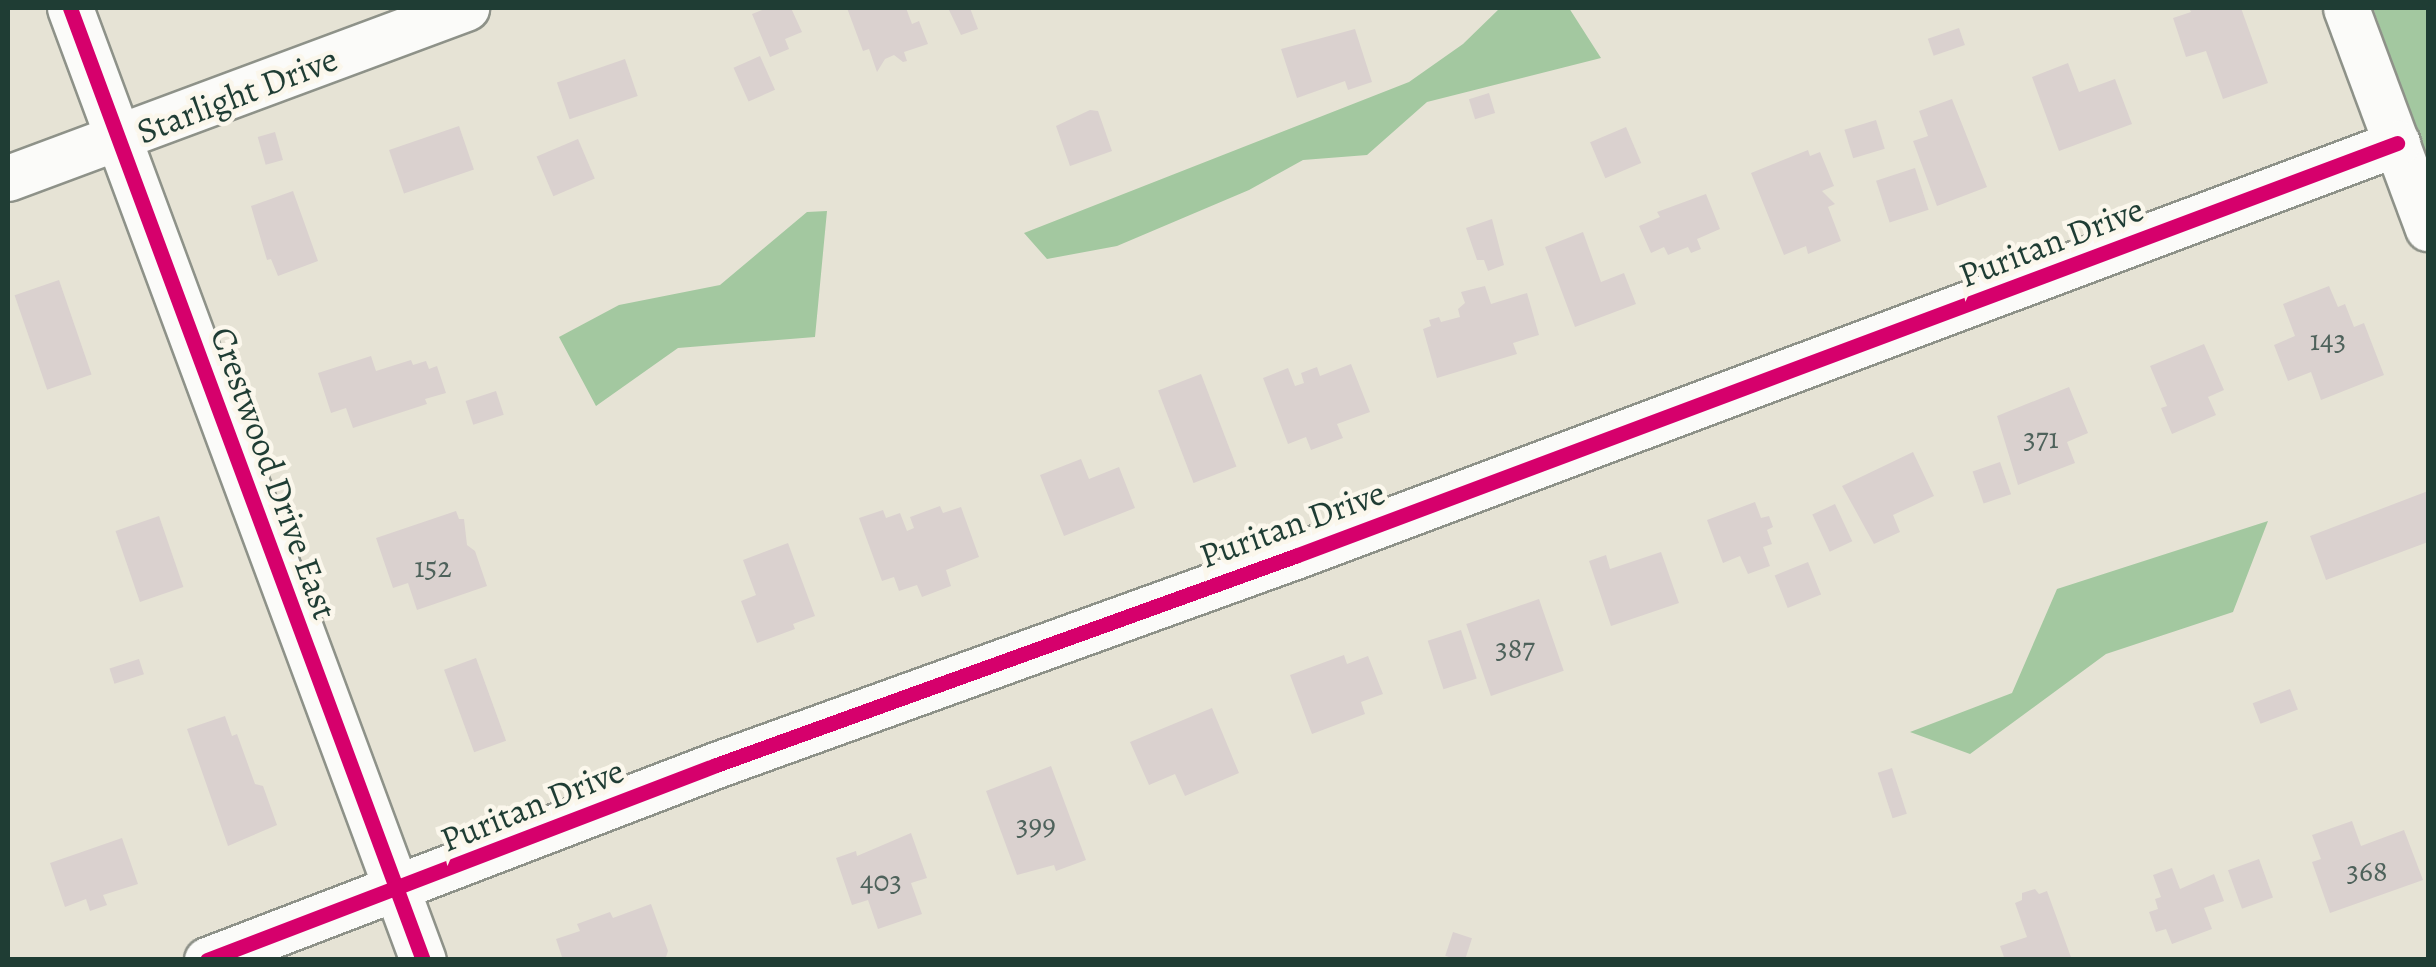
<!DOCTYPE html>
<html>
<head>
<meta charset="utf-8">
<style>
	body { margin:0 }
	#map { position:relative; width:2436px; height:967px; overflow:hidden; background:#e6e3d5; font-family:Alegreya,serif }
	div>[style] { position:absolute }
	[style*='--x'] { left:calc(var(--x)*1px); top:calc(var(--y)*1px); width:calc(var(--w)*1px); rotate:calc(var(--a)*1deg) }
	.forest>* { inset:0; background:#a3c8a0 }
	.building>* { inset:0; background:#dad1cf; transform-origin:0 0 }
	.roads { filter:drop-shadow(2px 0 #8e9289) drop-shadow(-2px 0 #8e9289) drop-shadow(0 2px #8e9289) drop-shadow(0 -2px #8e9289) }
	.minor>* { height:45px; margin:-22.5px; padding:0 22.5px; transform-origin:22.5px; border-radius:22.5px; background:#fbfbf9 }
	.cycleway>* { height:15px; margin:-7.5px; padding:0 7.5px; transform-origin:7.5px; border-radius:7.5px; background:#d6006c }
	span { translate:-50% -50%; white-space:nowrap; text-align:center; line-height:1.15; -webkit-text-stroke:9px #fbf7ec; paint-order:stroke }
	.number-label { font-size:30px; color:#4e625b }
	.number-label span { -webkit-text-stroke-width:0 }
	.street-label { font-size:35px; color:#1f3d34 }
	.frame { position:absolute; inset:0; border:10px solid #1f3d34; pointer-events:none }
</style>
</head>
<body>
<div id="map">
	<div class="forest">
		<div style="clip-path:polygon(1500px 8px,1569px 8px,1601px 58px,1427px 102px,1367px 155px,1303px 160px,1249px 190px,1117px 246px,1047px 259px,1024px 233px,1409px 82px,1463px 44px)"></div>
		<div style="clip-path:polygon(2373px 8px,2428px 8px,2428px 162px)"></div>
		<div style="clip-path:polygon(827px 211px,815px 337px,678px 348px,596px 406px,559px 337px,619px 305px,720px 285px,807px 212px)"></div>
		<div style="clip-path:polygon(2268px 521px,2233px 612px,2106px 654px,1970px 754px,1910px 732px,2012px 693px,2057px 589px)"></div>
	</div>
	<div class="building">
		<div style="clip-path:polygon(767px 8px,791px 8px,802px 32px,785px 39px,789px 49px,770px 57px,752px 14px)"></div>
		<div style="clip-path:polygon(847px 8px,906px 8px,912px 24px,919px 21px,928px 44px,904px 52px,907px 61px,903px 62px,894px 55px,885px 59px,877px 72px,869px 49px,863px 51px)"></div>
		<div style="clip-path:polygon(948px 8px,970px 8px,978px 29px,961px 35px)"></div>
		<div style="clip-path:polygon(2189px 8px,2241px 8px,2268px 83px,2223px 99px,2206px 51px,2186px 57px,2173px 18px,2191px 12px)"></div>
		<div style="left:1959px;top:28px;width:18px;height:33px;rotate:71deg"></div>
		<div style="clip-path:polygon(1355px 29px,1372px 82px,1348px 90px,1345px 81px,1297px 98px,1281px 49px)"></div>
		<div style="left:760px;top:56px;width:37px;height:29px;rotate:66deg"></div>
		<div style="left:625px;top:59px;width:39px;height:72px;rotate:71deg"></div>
		<div style="clip-path:polygon(2068px 63px,2079px 92px,2115px 79px,2132px 124px,2059px 151px,2032px 77px)"></div>
		<div style="left:1489px;top:93px;width:21px;height:21px;rotate:73deg"></div>
		<div style="clip-path:polygon(1952px 99px,1987px 187px,1937px 206px,1913px 141px,1928px 136px,1919px 111px)"></div>
		<div style="clip-path:polygon(1090px 110px,1098px 111px,1112px 151px,1070px 166px,1056px 126px)"></div>
		<div style="left:1876px;top:120px;width:30px;height:33px;rotate:73deg"></div>
		<div style="left:459px;top:126px;width:46px;height:74px;rotate:71deg"></div>
		<div style="left:1626px;top:127px;width:39px;height:39px;rotate:67deg"></div>
		<div style="left:275px;top:132px;width:29px;height:18px;rotate:74deg"></div>
		<div style="left:578px;top:139px;width:43px;height:45px;rotate:67deg"></div>
		<div style="clip-path:polygon(1808px 150px,1810px 156px,1820px 152px,1834px 186px,1822px 191px,1835px 204px,1828px 207px,1841px 241px,1808px 254px,1806px 246px,1784px 255px,1751px 173px)"></div>
		<div style="left:1915px;top:168px;width:44px;height:41px;rotate:72deg"></div>
		<div style="clip-path:polygon(293px 191px,318px 261px,278px 276px,271px 259px,267px 260px,251px 206px)"></div>
		<div style="clip-path:polygon(1706px 194px,1720px 229px,1697px 239px,1701px 249px,1691px 253px,1688px 247px,1668px 255px,1664px 247px,1651px 253px,1639px 226px,1660px 217px,1657px 212px)"></div>
		<div style="clip-path:polygon(1492px 219px,1504px 265px,1488px 271px,1484px 260px,1477px 260px,1466px 228px)"></div>
		<div style="clip-path:polygon(1583px 232px,1601px 282px,1624px 273px,1636px 304px,1575px 327px,1545px 247px)"></div>
		<div style="left:59px;top:280px;width:100px;height:47px;rotate:71deg"></div>
		<div style="clip-path:polygon(1485px 286px,1491px 304px,1527px 293px,1539px 335px,1513px 343px,1517px 354px,1437px 378px,1423px 329px,1431px 326px,1429px 320px,1439px 317px,1441px 322px,1460px 317px,1458px 309px,1465px 303px,1461px 292px)"></div>
		<div style="clip-path:polygon(2329px 286px,2338px 307px,2345px 304px,2354px 327px,2364px 323px,2384px 375px,2321px 400px,2311px 372px,2288px 381px,2274px 345px,2295px 336px,2283px 304px)"></div>
		<div style="clip-path:polygon(2204px 344px,2224px 390px,2208px 397px,2216px 415px,2172px 434px,2161px 408px,2167px 406px,2150px 366px)"></div>
		<div style="clip-path:polygon(371px 356px,376px 371px,411px 360px,413px 365px,426px 361px,429px 369px,437px 366px,446px 393px,425px 399px,427px 404px,353px 428px,346px 408px,331px 413px,318px 373px)"></div>
		<div style="clip-path:polygon(1351px 364px,1370px 412px,1337px 424px,1343px 438px,1311px 450px,1306px 437px,1288px 444px,1263px 378px,1288px 368px,1295px 386px,1304px 383px,1301px 373px,1317px 367px,1320px 376px)"></div>
		<div style="left:1201px;top:374px;width:99px;height:46px;rotate:69deg"></div>
		<div style="clip-path:polygon(2069px 387px,2088px 433px,2067px 442px,2075px 463px,2018px 485px,1997px 416px)"></div>
		<div style="left:496px;top:391px;width:25px;height:32px;rotate:72deg"></div>
		<div style="clip-path:polygon(1913px 452px,1934px 496px,1893px 515px,1900px 532px,1874px 544px,1842px 486px)"></div>
		<div style="clip-path:polygon(1081px 459px,1089px 479px,1119px 467px,1135px 508px,1064px 536px,1040px 475px)"></div>
		<div style="left:2000px;top:462px;width:34px;height:29px;rotate:71deg"></div>
		<div style="clip-path:polygon(2428px 491px,2428px 542px,2326px 580px,2310px 536px)"></div>
		<div style="clip-path:polygon(1755px 502px,1761px 518px,1769px 516px,1773px 527px,1767px 530px,1772px 544px,1763px 547px,1770px 566px,1748px 574px,1740px 556px,1723px 563px,1707px 520px)"></div>
		<div style="left:1835px;top:504px;width:41px;height:25px;rotate:65deg"></div>
		<div style="clip-path:polygon(940px 506px,943px 513px,961px 507px,979px 557px,946px 570px,951px 586px,922px 597px,917px 585px,899px 591px,894px 577px,882px 581px,859px 518px,883px 510px,886px 518px,900px 513px,907px 531px,914px 528px,910px 517px)"></div>
		<div style="clip-path:polygon(456px 511px,459px 519px,464px 519px,467px 545px,475px 551px,487px 586px,417px 610px,408px 583px,393px 588px,376px 538px)"></div>
		<div style="left:159px;top:516px;width:75px;height:46px;rotate:71deg"></div>
		<div style="clip-path:polygon(788px 543px,815px 616px,793px 624px,795px 629px,757px 643px,741px 601px,756px 595px,743px 560px)"></div>
		<div style="clip-path:polygon(1661px 552px,1679px 603px,1611px 626px,1589px 561px,1606px 555px,1610px 569px)"></div>
		<div style="left:1808px;top:562px;width:35px;height:36px;rotate:68deg"></div>
		<div style="left:1539px;top:599px;width:76px;height:77px;rotate:71deg"></div>
		<div style="left:1461px;top:630px;width:51px;height:35px;rotate:72deg"></div>
		<div style="clip-path:polygon(1344px 655px,1347px 664px,1368px 656px,1383px 694px,1361px 702px,1365px 714px,1312px 734px,1290px 675px)"></div>
		<div style="left:476px;top:658px;width:88px;height:34px;rotate:70deg"></div>
		<div style="left:139px;top:659px;width:16px;height:31px;rotate:72deg"></div>
		<div style="left:2290px;top:689px;width:22px;height:40px;rotate:69deg"></div>
		<div style="clip-path:polygon(1212px 708px,1239px 773px,1185px 796px,1175px 774px,1149px 785px,1130px 742px)"></div>
		<div style="clip-path:polygon(225px 716px,232px 736px,237px 734px,255px 784px,263px 786px,277px 825px,228px 846px,187px 729px)"></div>
		<div style="clip-path:polygon(1051px 766px,1086px 860px,1056px 871px,1054px 865px,1017px 875px,986px 791px)"></div>
		<div style="left:1892px;top:768px;width:48px;height:15px;rotate:72deg"></div>
		<div style="clip-path:polygon(2352px 821px,2361px 846px,2404px 830px,2423px 880px,2330px 913px,2312px 862px,2321px 859px,2312px 835px)"></div>
		<div style="clip-path:polygon(911px 833px,927px 878px,911px 883px,922px 914px,878px 929px,868px 900px,852px 905px,836px 858px,856px 851px,857px 856px)"></div>
		<div style="clip-path:polygon(122px 838px,138px 884px,103px 895px,107px 905px,90px 911px,86px 899px,65px 907px,50px 863px)"></div>
		<div style="left:2259px;top:859px;width:41px;height:33px;rotate:70deg"></div>
		<div style="clip-path:polygon(2172px 868px,2180px 889px,2214px 874px,2224px 901px,2204px 908px,2212px 929px,2172px 944px,2166px 929px,2156px 932px,2149px 912px,2158px 909px,2155px 899px,2161px 897px,2153px 875px)"></div>
		<div style="clip-path:polygon(2035px 889px,2039px 894px,2047px 891px,2072px 960px,2005px 960px,2000px 946px,2027px 937px,2015px 903px,2022px 900px,2022px 893px)"></div>
		<div style="clip-path:polygon(651px 904px,668px 951px,666px 957px,563px 960px,556px 939px,580px 931px,577px 924px,610px 912px,613px 918px)"></div>
		<div style="left:1453px;top:932px;width:20px;height:25px;rotate:18deg"></div>
	</div>
	<div class="roads">
		<div class="minor">
			<div style="--x:70;--y:8;--w:1015;--a:69.66"></div>
			<div style="--x:2346;--y:8;--w:235;--a:69.6"></div>
			<div style="--x:8;--y:178;--w:489;--a:-20.4"></div>
			<div style="--x:207;--y:960;--w:545;--a:-20.96"></div>
			<div style="--x:716;--y:765;--w:616;--a:-19.85"></div>
			<div style="--x:1295;--y:556;--w:1177;--a:-20.54"></div>
		</div>
	</div>
	<div class="cycleway">
		<div style="--x:70;--y:8;--w:1015;--a:69.66"></div>
		<div style="--x:207;--y:960;--w:545;--a:-20.96"></div>
		<div style="--x:716;--y:765;--w:616;--a:-19.85"></div>
		<div style="--x:1295;--y:556;--w:1177;--a:-20.54"></div>
	</div>
	<div class="number-label">
		<span style="left:2328px;top:340px">143</span>
		<span style="left:2041px;top:438px">371</span>
		<span style="left:433px;top:567px">152</span>
		<span style="left:1515px;top:648px">387</span>
		<span style="left:1036px;top:825px">399</span>
		<span style="left:2367px;top:871px">368</span>
		<span style="left:881px;top:881px">403</span>
	</div>
	<div class="street-label">
		<span style="left:237px;top:95px;rotate:-21deg">Starlight Drive</span>
		<span style="left:2051px;top:242px;rotate:-21deg">Puritan Drive</span>
		<span style="left:274px;top:473px;rotate:70deg">Crestwood Drive East</span>
		<span style="left:1292px;top:524px;rotate:-20deg">Puritan Drive</span>
		<span style="left:532px;top:805px;rotate:-22deg">Puritan Drive</span>
	</div>
	<div class="frame"></div>
</div>
</body>
</html>
